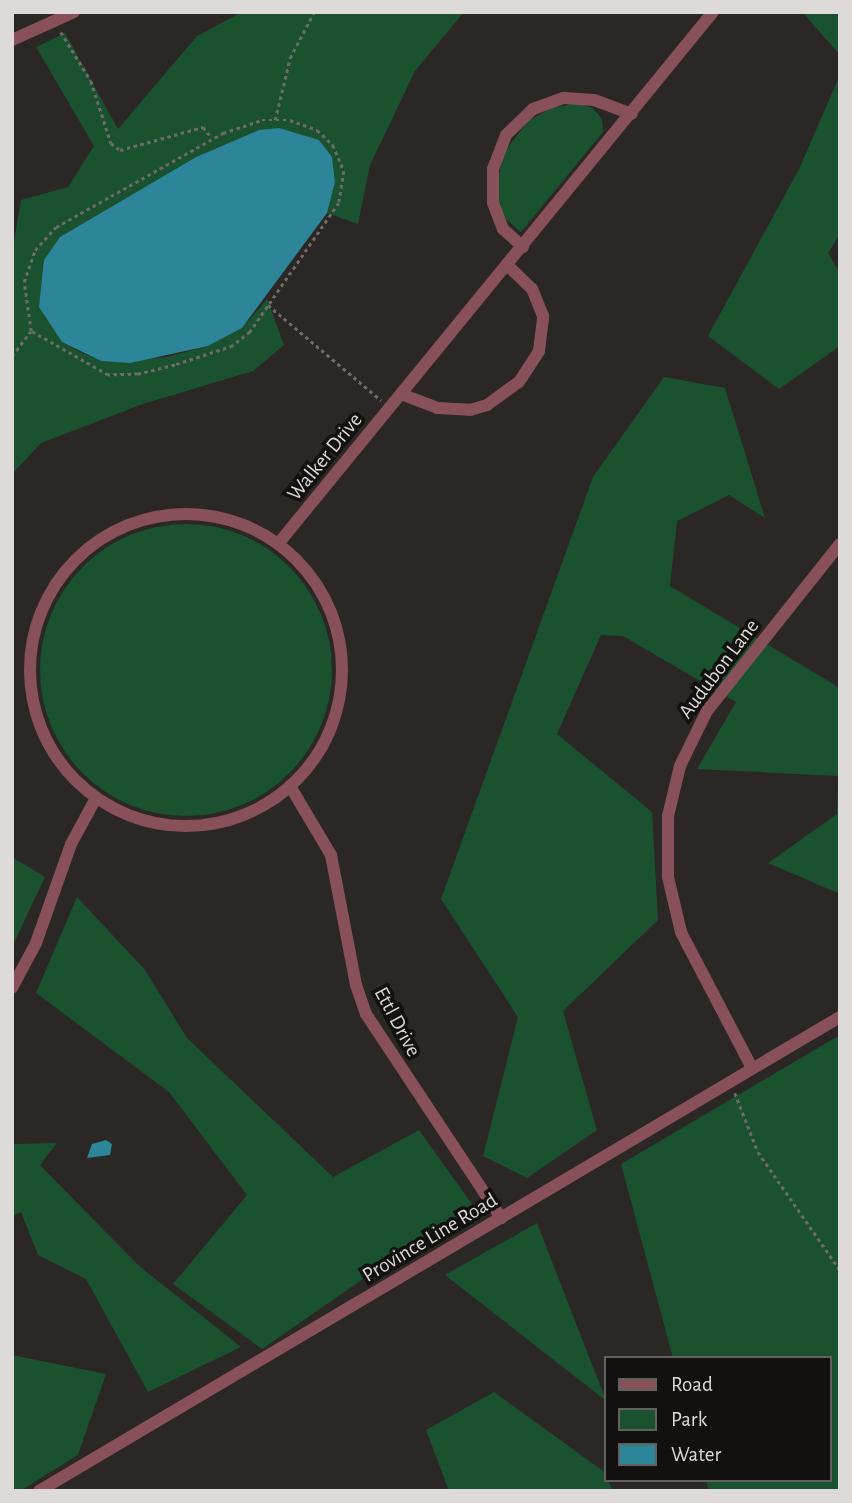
<!DOCTYPE html>
<html>
<head>
<meta charset="utf-8">
<style>
	body { margin:0 }
	#map { position:relative; width:852px; height:1503px; overflow:hidden; background:#2b2725; font-family:"Alegreya Sans",sans-serif }
	div>[style] { position:absolute }
	[style*='--x'] { left:calc(var(--x)*1px); top:calc(var(--y)*1px); width:calc(var(--w)*1px); rotate:calc(var(--a)*1deg) }
	.green>* { inset:0; background:#1a522f }
	.round { border-radius:50% }
	.water>* { inset:0; background:#2c8598 }
	.path>* { height:2.5px; margin-top:-1.25px; transform-origin:0; background:repeating-linear-gradient(90deg,#6e6a68 0 3.5px,transparent 0 7px) }
	.minor>* { height:12px; margin:-6px; padding:0 6px; transform-origin:6px; border-radius:6px; background:#885058 }
	.minor>.ring { margin:-6px; padding:0; box-sizing:content-box; background:none; border:12px solid #885058; border-radius:50% }
	span { translate:-50% -50%; white-space:nowrap; text-align:center; line-height:1.15; -webkit-text-stroke:7px #12110f; paint-order:stroke }
	.street-label { font-size:21px; color:#dddad8 }
	.frame { position:absolute; inset:0; border:14px solid #dddad8; pointer-events:none }
	.legend { position:absolute; left:604px; top:1356px; width:228px; height:126px; box-sizing:border-box; background:#12110f; border:2px solid #63615f; margin:0; padding:9px 12px; list-style:none; font-size:21px; color:#dddad8 }
	.legend li { display:flex; align-items:center; gap:14px; height:35px }
	.legend b { width:35px; border:2px solid #63615f }
</style>
</head>
<body>
<div id="map">
	<div class="green">
		<div style="clip-path:polygon(242px 12px,464px 12px,415px 71px,370px 165px,358px 224px,327px 213px,335px 182px,332px 157px,259px 130px,196px 157px,60px 237px,62px 342px,80px 352px,101px 361px,166px 357px,208px 346px,242px 328px,267px 299px,284px 345px,253px 371px,143px 404px,41px 443px,12px 474px,12px 253px,21px 200px,68px 187px,94px 146px,36px 47px,65px 33px,118px 129px,197px 36px)"></div>
		<div style="clip-path:polygon(802px 12px,840px 12px,840px 55px)"></div>
		<div style="clip-path:polygon(840px 75px,840px 234px,828px 253px,840px 273px,840px 346px,779px 389px,708px 336px,799px 169px)"></div>
		<div style="clip-path:polygon(577px 103px,593px 108px,602px 119px,603px 132px,521px 232px,501px 215px,496px 200px,502px 155px,528px 121px,552px 108px)"></div>
		<div style="clip-path:polygon(664px 377px,725px 388px,765px 518px,729px 495px,677px 521px,670px 586px,840px 688px,840px 894px,768px 863px,837px 814px,838px 776px,697px 769px,736px 702px,623px 636px,601px 635px,557px 734px,652px 812px,658px 920px,563px 1011px,597px 1130px,527px 1178px,483px 1156px,518px 1017px,441px 899px,593px 477px)"></div>
		<div class="round" style="left:40px;top:524px;width:292px;height:292px"></div>
		<div style="clip-path:polygon(12px 857px,45px 877px,12px 947px)"></div>
		<div style="clip-path:polygon(77px 897px,145px 970px,187px 1038px,333px 1177px,419px 1130px,479px 1214px,366px 1277px,262px 1349px,173px 1284px,247px 1195px,169px 1092px,36px 993px)"></div>
		<div style="clip-path:polygon(840px 1035px,840px 1491px,709px 1491px,706px 1480px,829px 1480px,829px 1358px,673px 1358px,621px 1164px)"></div>
		<div style="clip-path:polygon(57px 1143px,40px 1165px,139px 1266px,241px 1347px,148px 1392px,86px 1279px,38px 1255px,21px 1212px,12px 1216px,12px 1144px)"></div>
		<div style="clip-path:polygon(537px 1223px,605px 1398px,605px 1400px,445px 1275px)"></div>
		<div style="clip-path:polygon(12px 1355px,106px 1374px,78px 1455px,20px 1491px,12px 1491px)"></div>
		<div style="clip-path:polygon(494px 1392px,603px 1471px,613px 1491px,449px 1491px,426px 1430px)"></div>
	</div>
	<div class="water">
		<div style="clip-path:polygon(279px 128px,319px 140px,332px 157px,335px 182px,327px 213px,242px 328px,208px 346px,130px 363px,101px 361px,62px 342px,39px 307px,44px 260px,60px 237px,196px 157px,259px 130px)"></div>
		<div style="clip-path:polygon(106px 1140px,112px 1144px,110px 1155px,87px 1158px,92px 1144px)"></div>
	</div>
	<div class="path">
		<div style="--x:61;--y:32;--w:57;--a:58.5"></div>
		<div style="--x:91;--y:81;--w:65;--a:72.1"></div>
		<div style="--x:111;--y:143;--w:11;--a:38"></div>
		<div style="--x:120;--y:150;--w:86;--a:-15.5"></div>
		<div style="--x:203;--y:127;--w:14;--a:51"></div>
		<div style="--x:262;--y:120;--w:28;--a:0"></div>
		<div style="--x:290;--y:120;--w:29;--a:20"></div>
		<div style="--x:317;--y:130;--w:22;--a:43"></div>
		<div style="--x:333;--y:145;--w:28;--a:67"></div>
		<div style="--x:344;--y:171;--w:32;--a:99"></div>
		<div style="--x:339;--y:203;--w:157;--a:124.6"></div>
		<div style="--x:250;--y:332;--w:22;--a:141"></div>
		<div style="--x:233;--y:346;--w:61;--a:161.9"></div>
		<div style="--x:175;--y:365;--w:38;--a:166"></div>
		<div style="--x:138;--y:374;--w:30;--a:178"></div>
		<div style="--x:108;--y:375;--w:89;--a:-150.3"></div>
		<div style="--x:31;--y:331;--w:49;--a:-98.1"></div>
		<div style="--x:24;--y:282;--w:34;--a:-71"></div>
		<div style="--x:35;--y:250;--w:31;--a:-48"></div>
		<div style="--x:56;--y:227;--w:192;--a:-29.4"></div>
		<div style="--x:223;--y:133;--w:41;--a:-18.4"></div>
		<div style="--x:275;--y:120;--w:64;--a:-76.4"></div>
		<div style="--x:290;--y:58;--w:52;--a:-62.4"></div>
		<div style="--x:268;--y:305;--w:148;--a:40.1"></div>
		<div style="--x:12;--y:356;--w:31;--a:-53"></div>
		<div style="--x:735;--y:1093;--w:63;--a:68.7"></div>
		<div style="--x:758;--y:1152;--w:144;--a:55.2"></div>
	</div>
	<div class="minor">
		<div style="--x:12;--y:40;--w:68;--a:-24.3"></div>
		<div style="--x:523;--y:247;--w:27;--a:-138"></div>
		<div style="--x:503;--y:229;--w:28;--a:-111"></div>
		<div style="--x:493;--y:203;--w:34;--a:-90"></div>
		<div style="--x:493;--y:169;--w:36;--a:-69"></div>
		<div style="--x:506;--y:135;--w:37;--a:-44"></div>
		<div style="--x:533;--y:109;--w:33;--a:-20"></div>
		<div style="--x:564;--y:98;--w:30;--a:4"></div>
		<div style="--x:594;--y:100;--w:40;--a:20.2"></div>
		<div style="--x:401;--y:394;--w:39;--a:21"></div>
		<div style="--x:437;--y:408;--w:33;--a:3"></div>
		<div style="--x:470;--y:410;--w:18;--a:-16"></div>
		<div style="--x:487;--y:405;--w:39;--a:-36"></div>
		<div style="--x:519;--y:382;--w:37;--a:-57"></div>
		<div style="--x:539;--y:351;--w:35;--a:-83"></div>
		<div style="--x:543;--y:316;--w:29;--a:-112"></div>
		<div style="--x:532;--y:289;--w:35;--a:-136"></div>
		<div class="ring" style="left:30px;top:514px;width:300px;height:300px"></div>
		<div style="--x:278;--y:544;--w:687;--a:-50.73"></div>
		<div style="--x:290;--y:786;--w:80;--a:59.3"></div>
		<div style="--x:331;--y:855;--w:132;--a:79.1"></div>
		<div style="--x:356;--y:985;--w:31;--a:71"></div>
		<div style="--x:366;--y:1014;--w:245;--a:56.5"></div>
		<div style="--x:12;--y:988;--w:51;--a:-61.9"></div>
		<div style="--x:36;--y:943;--w:105;--a:-70.5"></div>
		<div style="--x:71;--y:844;--w:52;--a:-61.5"></div>
		<div style="--x:752;--y:1068;--w:153;--a:-117.6"></div>
		<div style="--x:681;--y:932;--w:57;--a:-103.3"></div>
		<div style="--x:668;--y:877;--w:61;--a:-90"></div>
		<div style="--x:668;--y:816;--w:51;--a:-76.5"></div>
		<div style="--x:680;--y:766;--w:61;--a:-63.9"></div>
		<div style="--x:707;--y:711;--w:213;--a:-51.5"></div>
		<div style="--x:39;--y:1491;--w:931;--a:-30.62"></div>
	</div>
	<div class="street-label">
		<span style="left:325px;top:457px;rotate:-51deg">Walker Drive</span>
		<span style="left:719px;top:669px;rotate:-53deg">Audubon Lane</span>
		<span style="left:397px;top:1022px;rotate:62deg">Ettl Drive</span>
		<span style="left:430px;top:1238px;rotate:-31deg">Province Line Road</span>
	</div>
	<div class="frame"></div>
	<ul class="legend">
	<li><b style="height:9px;background:#885058"></b>Road</li>
	<li><b style="height:19px;background:#1a522f"></b>Park</li>
	<li><b style="height:19px;background:#2c8598"></b>Water</li>
	</ul>
</div>
</body>
</html>
